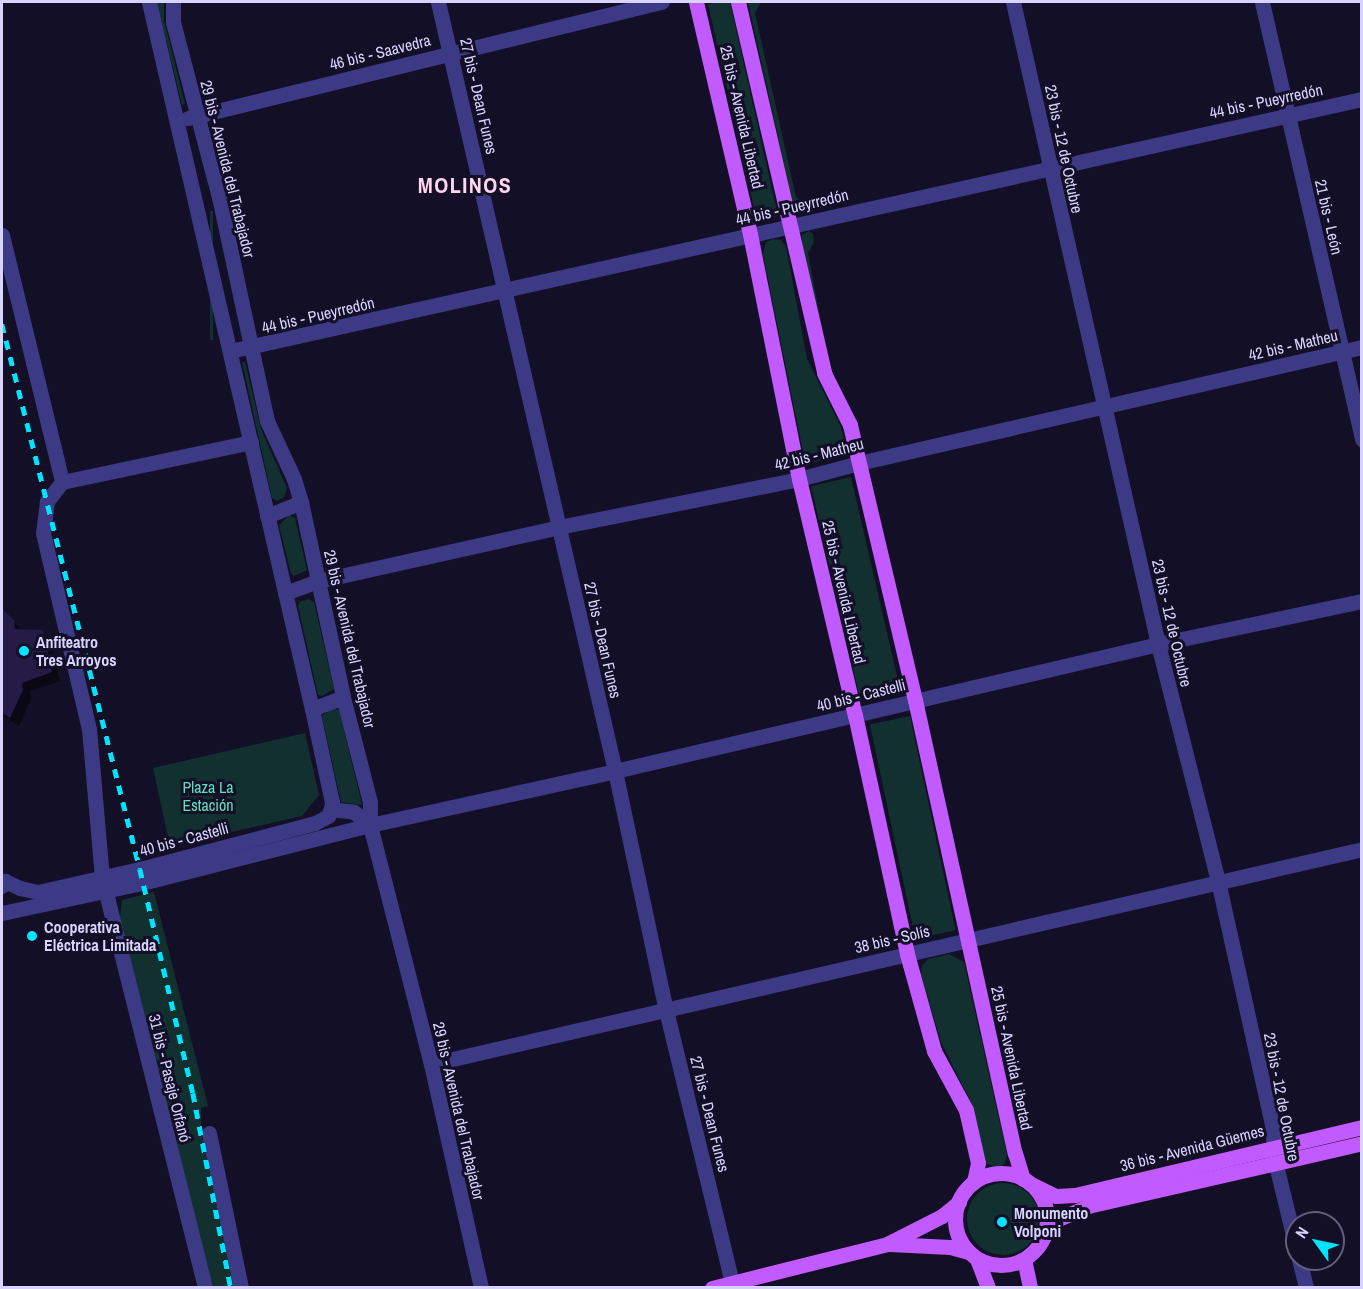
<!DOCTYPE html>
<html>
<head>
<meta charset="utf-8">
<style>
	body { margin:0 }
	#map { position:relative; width:1363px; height:1289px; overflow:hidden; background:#130f26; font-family:"Archivo Narrow",sans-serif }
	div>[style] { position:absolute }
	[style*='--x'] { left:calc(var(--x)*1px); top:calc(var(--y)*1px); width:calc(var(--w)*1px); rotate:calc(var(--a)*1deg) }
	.green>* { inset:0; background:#12302f; transform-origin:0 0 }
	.round { border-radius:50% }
	.shadow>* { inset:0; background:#0007 }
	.building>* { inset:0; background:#241b47 }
	.minor>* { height:15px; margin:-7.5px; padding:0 7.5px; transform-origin:7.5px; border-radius:7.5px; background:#3d3a85 }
	.major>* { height:15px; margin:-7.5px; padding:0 7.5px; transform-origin:7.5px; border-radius:7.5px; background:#c25bff }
	.major>.ring { margin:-7.5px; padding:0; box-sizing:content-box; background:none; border:15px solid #c25bff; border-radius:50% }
	.rail>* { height:4.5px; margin-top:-2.25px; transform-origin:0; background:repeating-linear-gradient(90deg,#00e5ff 0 9px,transparent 0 17px) }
	.dots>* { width:16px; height:16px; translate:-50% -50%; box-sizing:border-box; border:3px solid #130f26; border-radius:50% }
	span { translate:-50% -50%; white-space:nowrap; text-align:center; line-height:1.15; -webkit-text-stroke:6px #130f26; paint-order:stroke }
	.street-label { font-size:16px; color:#d9d4ff }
	.poi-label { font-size:16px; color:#d9d4ff; font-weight:700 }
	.left { translate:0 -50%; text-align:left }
	.park-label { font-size:16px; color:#5fe0c0 }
	.district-label { font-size:22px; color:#ffd6f0; font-weight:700; letter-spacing:1.5px }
	.frame { position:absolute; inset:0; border:3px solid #d9d4ff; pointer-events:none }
	.north { position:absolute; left:1285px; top:1211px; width:60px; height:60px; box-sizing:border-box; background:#130f26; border:2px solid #625e7d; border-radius:50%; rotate:303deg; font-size:16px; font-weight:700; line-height:24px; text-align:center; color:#d9d4ff }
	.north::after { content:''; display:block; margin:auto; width:21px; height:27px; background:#00e5ff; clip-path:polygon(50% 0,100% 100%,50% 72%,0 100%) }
</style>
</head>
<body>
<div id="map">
	<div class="green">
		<div style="clip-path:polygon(157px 2px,164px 2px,164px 20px,185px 104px,182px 105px)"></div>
		<div style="clip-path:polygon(720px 2px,730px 2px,778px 216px,757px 221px,708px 4px)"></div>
		<div style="clip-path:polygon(748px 2px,761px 2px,755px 13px,796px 197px,807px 203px,808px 207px,801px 213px,794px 208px)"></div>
		<div style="left:210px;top:211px;width:3px;height:129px"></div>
		<div style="clip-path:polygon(809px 231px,813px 234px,814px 242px,808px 253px,829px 364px,824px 354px,802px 242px,802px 235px)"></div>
		<div style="clip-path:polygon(773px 239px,781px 240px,786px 246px,807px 359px,841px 427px,845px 444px,841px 456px,815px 462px,808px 459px,803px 452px,763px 254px,766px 242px)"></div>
		<div style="clip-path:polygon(242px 362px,245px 362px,261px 429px,287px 488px,284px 497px,277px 501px,272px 498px)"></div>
		<div style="left:851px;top:477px;width:220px;height:41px;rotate:77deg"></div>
		<div style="clip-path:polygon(289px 515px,295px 518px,307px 570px,294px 576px,291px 574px,279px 525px)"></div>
		<div style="clip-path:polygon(309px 599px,314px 602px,334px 689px,322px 696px,318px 695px,298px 606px,299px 602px)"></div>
		<div style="clip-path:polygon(333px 708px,339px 710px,362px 805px,341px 802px,322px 716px)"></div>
		<div style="left:910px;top:716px;width:219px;height:41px;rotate:78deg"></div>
		<div style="clip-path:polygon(305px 733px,319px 795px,302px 816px,170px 846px,153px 768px)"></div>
		<div style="clip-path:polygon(154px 892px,208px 1106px,201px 1108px,201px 1132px,238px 1287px,213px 1287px,119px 925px,122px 900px)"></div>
		<div style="clip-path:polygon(949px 954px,964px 962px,1007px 1155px,1005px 1163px,999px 1168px,984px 1163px,970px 1100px,941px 1042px,921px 974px,922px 966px,928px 959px)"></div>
		<div class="round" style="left:967px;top:1183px;width:72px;height:72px"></div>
	</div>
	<div class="shadow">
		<div style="clip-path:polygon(2px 611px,22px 630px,42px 632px,51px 640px,60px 681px,30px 691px,31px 699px,19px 726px,2px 715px)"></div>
	</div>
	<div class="building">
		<div style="clip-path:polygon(2px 609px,14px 620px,15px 629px,43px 630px,52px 672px,22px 683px,23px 690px,10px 718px,2px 713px)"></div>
	</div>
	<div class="minor">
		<div style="--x:149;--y:2;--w:726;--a:77.02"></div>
		<div style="--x:312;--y:709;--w:95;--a:77.9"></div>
		<div style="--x:332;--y:802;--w:7;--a:98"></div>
		<div style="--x:173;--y:2;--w:20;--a:90"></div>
		<div style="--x:173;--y:22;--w:181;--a:75.3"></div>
		<div style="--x:219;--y:197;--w:229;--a:77.9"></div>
		<div style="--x:267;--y:421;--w:64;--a:65"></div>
		<div style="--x:294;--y:479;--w:24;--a:73"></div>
		<div style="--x:301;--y:502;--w:199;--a:77.8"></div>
		<div style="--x:343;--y:697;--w:108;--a:75.6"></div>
		<div style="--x:370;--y:802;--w:23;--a:90"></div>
		<div style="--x:370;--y:825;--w:247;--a:75.7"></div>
		<div style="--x:431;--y:1064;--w:230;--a:77.4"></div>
		<div style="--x:438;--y:2;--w:789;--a:77.04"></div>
		<div style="--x:615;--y:771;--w:244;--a:78"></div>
		<div style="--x:666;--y:1010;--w:286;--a:76.4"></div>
		<div style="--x:1013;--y:2;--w:658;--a:77.27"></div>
		<div style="--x:1158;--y:644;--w:244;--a:75.8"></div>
		<div style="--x:1218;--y:881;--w:249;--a:77.5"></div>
		<div style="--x:1272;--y:1124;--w:37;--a:85"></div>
		<div style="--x:1275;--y:1161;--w:93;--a:76.3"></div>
		<div style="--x:1262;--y:2;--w:449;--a:77.1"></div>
		<div style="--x:188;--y:118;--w:488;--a:-13.8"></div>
		<div style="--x:2;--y:235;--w:254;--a:76.3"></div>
		<div style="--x:62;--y:482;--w:193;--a:-11.9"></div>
		<div style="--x:230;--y:351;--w:1160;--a:-12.55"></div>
		<div style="--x:62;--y:482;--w:24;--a:128"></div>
		<div style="--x:47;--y:501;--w:32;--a:97"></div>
		<div style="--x:43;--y:533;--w:201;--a:76.8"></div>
		<div style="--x:89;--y:729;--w:149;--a:85"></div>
		<div style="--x:102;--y:877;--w:424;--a:75.9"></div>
		<div style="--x:267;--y:516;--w:37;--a:-22"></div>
		<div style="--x:285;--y:593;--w:35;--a:-20"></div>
		<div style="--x:318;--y:581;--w:247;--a:-12.6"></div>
		<div style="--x:559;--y:527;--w:245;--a:-11.3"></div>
		<div style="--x:799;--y:479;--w:62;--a:-14.9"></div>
		<div style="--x:859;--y:463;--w:516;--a:-12.99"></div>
		<div style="--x:312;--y:709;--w:33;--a:-21"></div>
		<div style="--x:2;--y:886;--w:6;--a:-59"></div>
		<div style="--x:5;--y:881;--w:17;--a:25"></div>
		<div style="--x:20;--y:888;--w:18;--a:13"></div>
		<div style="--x:38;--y:892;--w:105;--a:-12.7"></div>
		<div style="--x:140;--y:869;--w:181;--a:-14.7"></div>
		<div style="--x:315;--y:823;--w:15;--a:-28"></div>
		<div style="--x:328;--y:816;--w:8;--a:-67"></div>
		<div style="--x:331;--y:809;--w:23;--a:7"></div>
		<div style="--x:354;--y:812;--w:21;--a:39"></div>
		<div style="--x:2;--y:913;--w:143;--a:-12.1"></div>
		<div style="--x:142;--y:883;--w:235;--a:-14.3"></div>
		<div style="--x:370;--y:825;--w:251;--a:-12.4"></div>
		<div style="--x:615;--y:771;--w:558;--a:-13.16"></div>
		<div style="--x:1158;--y:644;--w:208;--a:-11.9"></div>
		<div style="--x:431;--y:1064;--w:956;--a:-13"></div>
		<div style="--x:209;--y:1133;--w:158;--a:78.3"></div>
		<div style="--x:1299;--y:1259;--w:30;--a:76"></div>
	</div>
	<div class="major">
		<div style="--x:696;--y:2;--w:238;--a:76.9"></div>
		<div style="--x:750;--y:234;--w:250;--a:78.7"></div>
		<div style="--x:799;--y:479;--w:243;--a:76.7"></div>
		<div style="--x:855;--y:715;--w:245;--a:77.7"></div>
		<div style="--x:907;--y:954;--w:101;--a:74.4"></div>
		<div style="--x:934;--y:1051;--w:67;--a:61.5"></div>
		<div style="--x:966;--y:1110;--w:54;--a:77.2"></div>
		<div style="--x:978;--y:1163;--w:19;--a:102"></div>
		<div style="--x:738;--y:2;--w:381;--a:76.9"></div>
		<div style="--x:824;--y:373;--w:58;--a:63.4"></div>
		<div style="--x:850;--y:425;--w:283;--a:76.7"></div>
		<div style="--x:915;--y:700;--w:464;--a:77.6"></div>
		<div style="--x:1015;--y:1153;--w:27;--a:73"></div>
		<div class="ring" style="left:955px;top:1173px;width:77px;height:77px"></div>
		<div style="--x:1033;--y:1185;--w:25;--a:26"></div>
		<div style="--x:1056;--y:1196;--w:19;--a:-3"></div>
		<div style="--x:1075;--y:1195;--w:295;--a:-13.3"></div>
		<div style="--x:1045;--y:1235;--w:21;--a:-51"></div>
		<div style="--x:1058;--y:1219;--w:33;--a:-23"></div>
		<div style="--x:1088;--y:1206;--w:281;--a:-12.9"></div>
		<div style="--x:890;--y:1244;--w:60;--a:2.9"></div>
		<div style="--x:950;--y:1247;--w:20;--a:15"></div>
		<div style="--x:977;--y:1259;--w:31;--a:69"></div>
		<div style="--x:1024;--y:1259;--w:30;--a:78"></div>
		<div style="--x:712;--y:1288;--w:180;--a:-14.1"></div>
		<div style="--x:887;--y:1244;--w:62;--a:-27"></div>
		<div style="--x:942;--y:1216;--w:22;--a:-39"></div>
	</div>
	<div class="rail">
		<div style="--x:2;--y:324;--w:562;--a:75.79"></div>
		<div style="--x:140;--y:869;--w:230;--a:76.7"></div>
		<div style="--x:193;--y:1093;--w:199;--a:79"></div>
	</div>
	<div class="dots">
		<div style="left:24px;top:651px;background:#00e5ff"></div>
		<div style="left:32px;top:936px;background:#00e5ff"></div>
		<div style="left:1002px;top:1222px;background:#00e5ff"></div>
	</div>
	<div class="street-label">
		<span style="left:380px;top:52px;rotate:-14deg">46 bis - Saavedra</span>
		<span style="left:479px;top:96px;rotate:77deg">27 bis - Dean Funes</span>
		<span style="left:1266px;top:101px;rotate:-12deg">44 bis - Pueyrredón</span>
		<span style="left:742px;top:117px;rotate:77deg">25 bis - Avenida Libertad</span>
		<span style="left:1064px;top:149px;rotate:78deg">23 bis - 12 de Octubre</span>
		<span style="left:228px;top:169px;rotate:76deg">29 bis - Avenida del Trabajador</span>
		<span style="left:792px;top:207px;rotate:-13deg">44 bis - Pueyrredón</span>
		<span style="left:1329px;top:217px;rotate:77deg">21 bis - León</span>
		<span style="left:318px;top:315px;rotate:-13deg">44 bis - Pueyrredón</span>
		<span style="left:1293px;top:345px;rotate:-13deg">42 bis - Matheu</span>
		<span style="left:819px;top:454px;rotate:-14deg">42 bis - Matheu</span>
		<span style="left:844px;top:592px;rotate:77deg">25 bis - Avenida Libertad</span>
		<span style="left:1172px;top:623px;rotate:77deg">23 bis - 12 de Octubre</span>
		<span style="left:350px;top:639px;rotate:77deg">29 bis - Avenida del Trabajador</span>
		<span style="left:603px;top:640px;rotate:77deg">27 bis - Dean Funes</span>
		<span style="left:861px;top:695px;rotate:-14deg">40 bis - Castelli</span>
		<span style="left:184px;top:839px;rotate:-15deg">40 bis - Castelli</span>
		<span style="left:892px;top:939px;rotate:-13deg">38 bis - Solís</span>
		<span style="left:1012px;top:1058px;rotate:78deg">25 bis - Avenida Libertad</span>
		<span style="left:170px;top:1078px;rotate:76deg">31 bis - Pasaje Orfanó</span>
		<span style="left:1282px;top:1097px;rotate:79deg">23 bis - 12 de Octubre</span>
		<span style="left:459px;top:1111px;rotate:77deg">29 bis - Avenida del Trabajador</span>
		<span style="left:710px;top:1114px;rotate:76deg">27 bis - Dean Funes</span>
		<span style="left:1192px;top:1148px;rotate:-14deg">36 bis - Avenida Güemes</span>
	</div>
	<div class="poi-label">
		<span class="left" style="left:36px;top:651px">Anfiteatro<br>Tres Arroyos</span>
		<span class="left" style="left:44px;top:936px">Cooperativa<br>Eléctrica Limitada</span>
		<span class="left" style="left:1014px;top:1222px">Monumento<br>Volponi</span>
	</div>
	<div class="park-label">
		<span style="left:208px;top:796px">Plaza La<br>Estación</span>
	</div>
	<div class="district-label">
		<span style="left:465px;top:186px">MOLINOS</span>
	</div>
	<div class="frame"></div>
	<div class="north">N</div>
</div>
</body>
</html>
